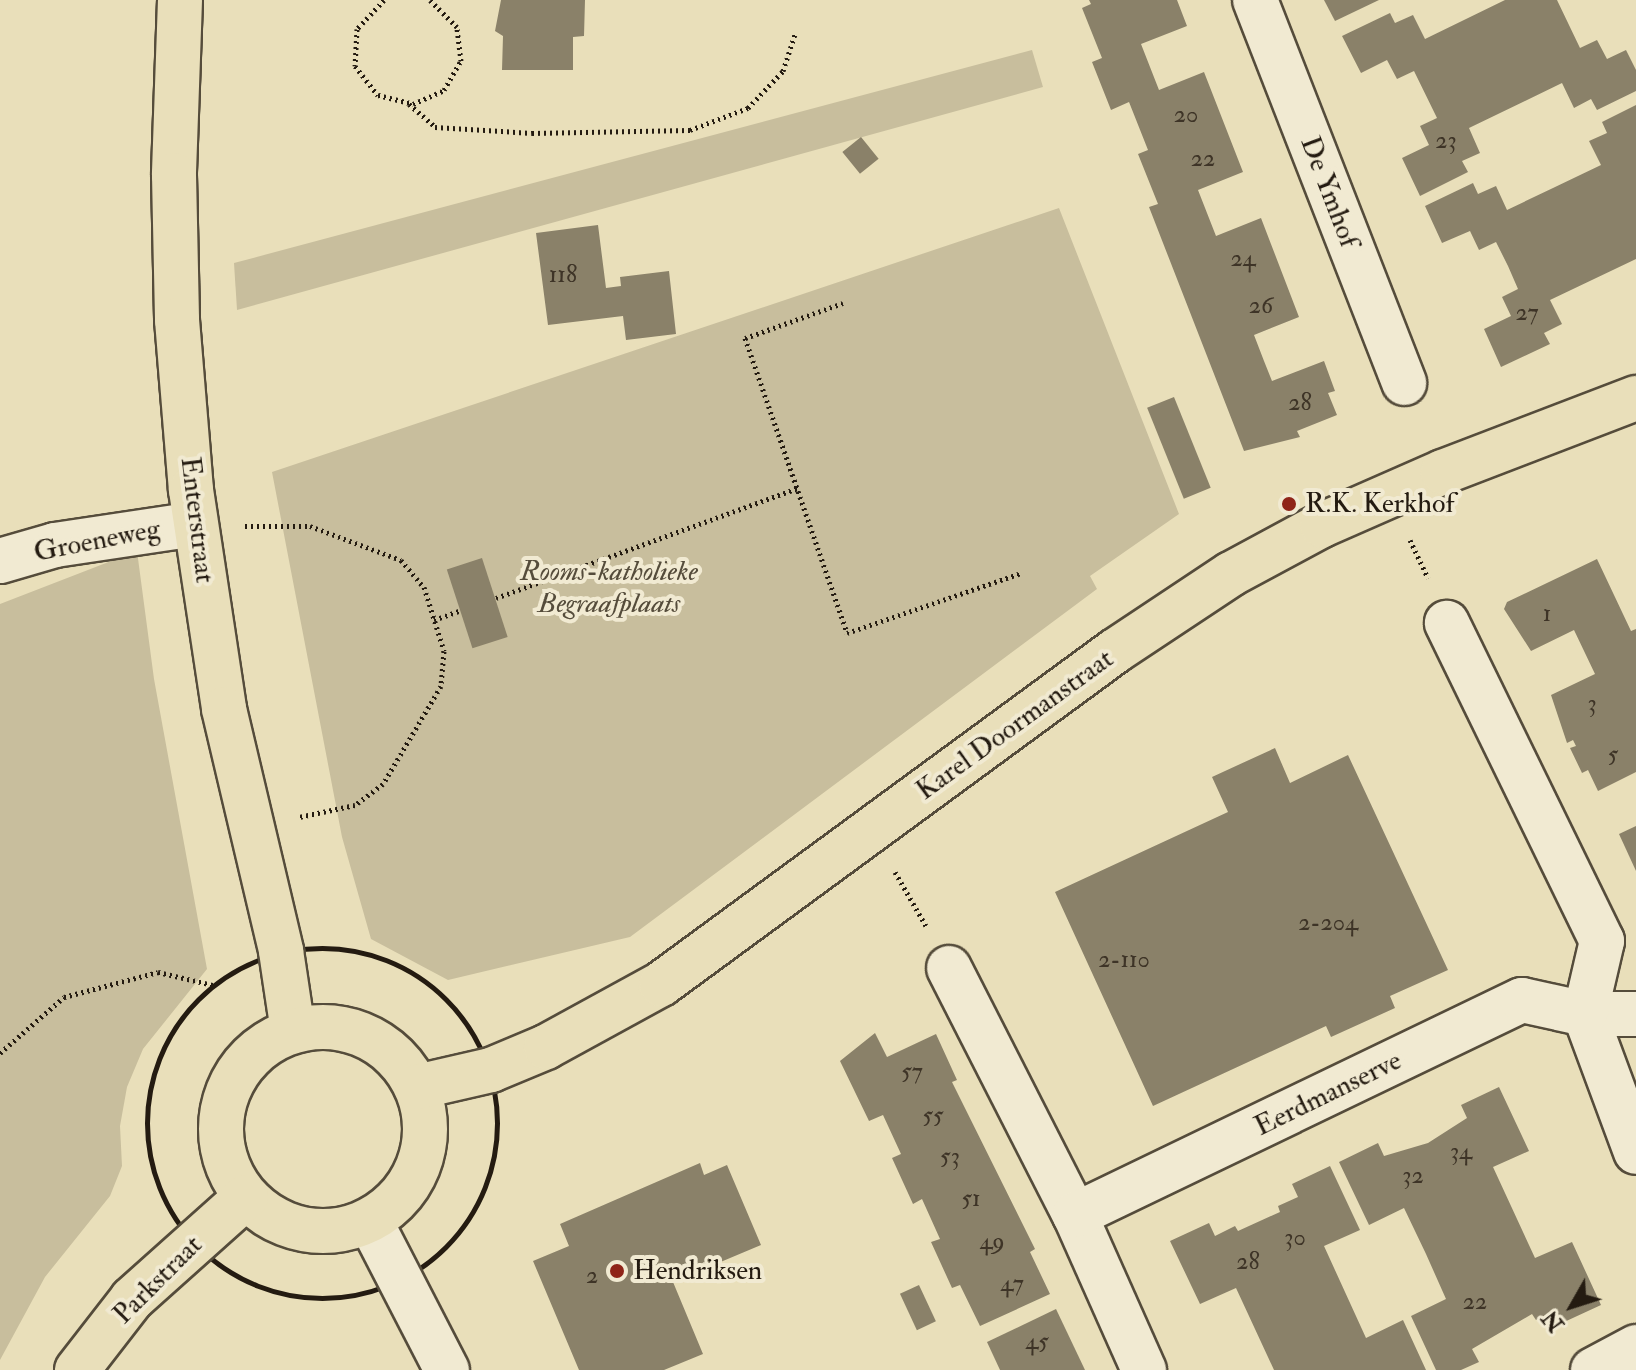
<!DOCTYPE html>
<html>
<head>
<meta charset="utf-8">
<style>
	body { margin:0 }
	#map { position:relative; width:1636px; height:1370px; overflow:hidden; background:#e9dfba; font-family:"IM FELL Double Pica",serif }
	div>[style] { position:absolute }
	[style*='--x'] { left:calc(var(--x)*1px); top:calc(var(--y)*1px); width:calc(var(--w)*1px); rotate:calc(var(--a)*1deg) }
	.green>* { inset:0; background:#c8be9d }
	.building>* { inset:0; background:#8a8169; transform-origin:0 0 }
	.path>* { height:5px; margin-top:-2.5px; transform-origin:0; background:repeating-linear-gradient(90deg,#241b11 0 2px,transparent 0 6px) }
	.path>.ring { margin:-2.5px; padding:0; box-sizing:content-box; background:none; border:5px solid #241b11; border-radius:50% }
	.roads { filter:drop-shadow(2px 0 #554c3b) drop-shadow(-2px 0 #554c3b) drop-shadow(0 2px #554c3b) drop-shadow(0 -2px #554c3b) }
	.minor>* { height:44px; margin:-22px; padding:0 22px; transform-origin:22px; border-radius:22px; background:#f1ead2 }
	.major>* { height:44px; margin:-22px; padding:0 22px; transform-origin:22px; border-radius:22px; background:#e9dfba }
	.major>.ring { margin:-22px; padding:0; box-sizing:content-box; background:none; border:44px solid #e9dfba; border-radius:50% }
	.dots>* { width:22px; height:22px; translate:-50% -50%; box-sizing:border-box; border:4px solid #f1ead2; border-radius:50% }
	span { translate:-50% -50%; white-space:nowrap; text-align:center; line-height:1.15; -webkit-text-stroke:8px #f1ead2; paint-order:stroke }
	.number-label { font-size:24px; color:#3e3427 }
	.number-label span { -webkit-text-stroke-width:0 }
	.street-label { font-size:28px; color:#241b11 }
	.poi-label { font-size:28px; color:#241b11 }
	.left { translate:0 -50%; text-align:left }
	.park-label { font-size:28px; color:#554c3b; font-style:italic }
	.north { position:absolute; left:1532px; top:1266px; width:80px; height:80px; -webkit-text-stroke:6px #f1ead2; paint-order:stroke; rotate:231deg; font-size:22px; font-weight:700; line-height:32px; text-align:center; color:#241b11 }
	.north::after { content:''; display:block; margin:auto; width:28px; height:36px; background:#241b11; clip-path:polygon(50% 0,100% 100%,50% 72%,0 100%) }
</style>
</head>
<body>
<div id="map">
	<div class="green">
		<div style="clip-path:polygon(1032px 50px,1043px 87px,237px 310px,234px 263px)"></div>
		<div style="clip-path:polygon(1059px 208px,1179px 514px,1090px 576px,1097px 589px,630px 937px,448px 980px,371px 939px,342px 837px,272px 472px)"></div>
		<div style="clip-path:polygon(137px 551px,154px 679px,207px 969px,143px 1049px,127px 1087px,120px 1126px,122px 1166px,110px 1196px,45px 1277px,0 1360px,0 604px)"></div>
	</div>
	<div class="building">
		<div style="clip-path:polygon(501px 0,585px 0,584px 36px,573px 37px,573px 70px,502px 70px,503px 36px,495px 31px)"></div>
		<div style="clip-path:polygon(1089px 0,1177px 0,1187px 26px,1141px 44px,1159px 90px,1204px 72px,1243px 172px,1198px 190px,1216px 236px,1261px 218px,1299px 317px,1254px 335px,1264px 361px,1272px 381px,1324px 361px,1335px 391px,1328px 393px,1337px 415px,1297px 431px,1300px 437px,1244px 451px,1149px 207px,1158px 204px,1138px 154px,1148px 150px,1129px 102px,1111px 110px,1092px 62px,1102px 58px,1082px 8px,1091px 4px)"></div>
		<div style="clip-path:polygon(1324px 0,1379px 0,1335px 21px)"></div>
		<div style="clip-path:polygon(1505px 0,1557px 0,1580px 48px,1597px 40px,1607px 59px,1626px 50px,1636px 70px,1636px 91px,1597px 110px,1591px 99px,1574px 108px,1562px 83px,1469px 128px,1480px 153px,1462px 161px,1468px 172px,1420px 196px,1402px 158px,1429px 145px,1420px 126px,1437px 118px,1414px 71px,1397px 79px,1387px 60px,1361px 73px,1342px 36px,1390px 13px,1395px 23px,1413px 15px,1425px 39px)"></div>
		<div style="clip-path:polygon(1636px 105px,1636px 259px,1550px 300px,1562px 324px,1544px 333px,1550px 344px,1501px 367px,1484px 329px,1511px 316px,1502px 297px,1518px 289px,1508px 266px,1496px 242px,1479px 250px,1470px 231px,1442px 243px,1425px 206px,1473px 183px,1478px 194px,1496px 186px,1507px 210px,1553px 188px,1601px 165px,1589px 141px,1607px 133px,1602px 122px)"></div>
		<div style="left:861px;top:137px;width:28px;height:24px;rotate:51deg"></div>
		<div style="clip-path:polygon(598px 225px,606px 288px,621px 286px,620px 277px,669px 271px,676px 334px,626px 340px,623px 316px,548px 325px,536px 233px)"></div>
		<div style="left:1174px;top:397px;width:98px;height:29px;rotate:68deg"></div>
		<div style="left:482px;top:558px;width:83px;height:37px;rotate:72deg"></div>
		<div style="clip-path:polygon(1597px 559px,1631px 631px,1636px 629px,1636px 772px,1598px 791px,1588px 770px,1582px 773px,1570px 748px,1576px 746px,1573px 740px,1567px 743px,1551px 695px,1595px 674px,1574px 630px,1531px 651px,1504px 609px,1507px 602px)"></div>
		<div style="clip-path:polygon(1275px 748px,1290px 783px,1348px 755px,1448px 970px,1390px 996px,1395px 1008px,1331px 1037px,1326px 1026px,1153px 1106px,1055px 892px,1228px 812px,1212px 777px)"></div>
		<div style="clip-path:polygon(1636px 826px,1636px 871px,1619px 834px)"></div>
		<div style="clip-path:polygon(875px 1033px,887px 1057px,936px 1034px,957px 1080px,952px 1082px,1035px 1249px,1030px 1252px,1050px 1294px,980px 1326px,960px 1285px,952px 1288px,931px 1242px,940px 1239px,922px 1199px,913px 1204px,892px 1158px,901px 1154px,883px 1115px,869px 1121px,840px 1061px)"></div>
		<div style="clip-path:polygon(1499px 1087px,1529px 1151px,1493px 1167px,1535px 1258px,1572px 1242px,1601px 1305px,1562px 1323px,1556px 1310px,1536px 1320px,1532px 1314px,1472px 1349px,1479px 1362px,1461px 1370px,1436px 1370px,1411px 1316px,1446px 1299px,1426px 1254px,1404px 1208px,1369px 1225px,1339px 1162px,1378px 1143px,1384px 1156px,1428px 1143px,1467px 1118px,1461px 1105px)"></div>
		<div style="clip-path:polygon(700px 1163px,704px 1175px,727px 1165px,761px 1245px,673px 1282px,703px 1354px,664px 1370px,579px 1370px,533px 1261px,569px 1246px,560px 1224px)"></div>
		<div style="clip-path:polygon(1330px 1166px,1360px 1230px,1324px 1246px,1366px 1338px,1403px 1320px,1426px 1370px,1274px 1370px,1236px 1288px,1200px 1304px,1170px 1241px,1209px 1223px,1215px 1236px,1235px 1226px,1238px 1231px,1280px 1212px,1278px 1206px,1298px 1197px,1292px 1184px)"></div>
		<div style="left:919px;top:1285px;width:40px;height:21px;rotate:65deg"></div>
		<div style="clip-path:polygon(1056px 1309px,1085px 1370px,1000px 1370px,987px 1342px)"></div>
	</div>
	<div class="path">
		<div style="--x:384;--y:0;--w:40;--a:133"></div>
		<div style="--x:357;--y:29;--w:37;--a:93"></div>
		<div style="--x:355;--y:66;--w:37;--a:52"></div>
		<div style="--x:378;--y:95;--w:36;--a:14"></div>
		<div style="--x:413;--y:104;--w:34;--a:-24"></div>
		<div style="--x:444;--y:90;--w:34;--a:-60"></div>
		<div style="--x:461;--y:61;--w:34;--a:-97"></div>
		<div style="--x:457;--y:27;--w:38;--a:-135"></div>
		<div style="--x:409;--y:104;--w:35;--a:41"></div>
		<div style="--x:435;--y:127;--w:97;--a:3.5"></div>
		<div style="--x:532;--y:133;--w:158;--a:-1.1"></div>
		<div style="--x:690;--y:130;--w:62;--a:-20.8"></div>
		<div style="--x:748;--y:108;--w:51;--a:-46.6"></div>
		<div style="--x:783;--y:71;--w:40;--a:-72"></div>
		<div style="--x:843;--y:303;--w:104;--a:160.3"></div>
		<div style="--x:745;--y:338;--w:312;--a:70.9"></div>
		<div style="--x:847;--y:633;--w:184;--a:-19"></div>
		<div style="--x:245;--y:526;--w:65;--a:0"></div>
		<div style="--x:310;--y:526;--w:97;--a:20.5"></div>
		<div style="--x:401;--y:560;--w:35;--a:50"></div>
		<div style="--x:424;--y:587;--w:67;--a:72.6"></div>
		<div style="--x:444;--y:651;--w:35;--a:95"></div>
		<div style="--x:441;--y:686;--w:114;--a:120.6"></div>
		<div style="--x:383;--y:784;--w:35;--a:143"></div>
		<div style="--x:355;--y:805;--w:57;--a:167.9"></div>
		<div style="--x:1410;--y:540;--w:42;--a:64.7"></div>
		<div style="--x:496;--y:598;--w:321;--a:-20"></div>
		<div style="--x:434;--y:620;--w:29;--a:-20"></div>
		<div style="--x:895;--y:872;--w:62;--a:60.1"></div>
		<div class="ring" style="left:147px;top:948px;width:345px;height:345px"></div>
		<div style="--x:0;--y:1053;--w:85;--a:-41.2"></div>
		<div style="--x:64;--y:997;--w:97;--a:-14.9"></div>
		<div style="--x:158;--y:972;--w:57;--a:13.3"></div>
	</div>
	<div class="roads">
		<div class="minor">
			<div style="--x:1255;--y:0;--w:411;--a:68.7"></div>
			<div style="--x:0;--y:561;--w:57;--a:-16.2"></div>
			<div style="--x:55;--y:545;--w:142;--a:-8.5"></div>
			<div style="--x:949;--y:968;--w:277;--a:63"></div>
			<div style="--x:1075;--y:1215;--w:170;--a:66"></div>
			<div style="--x:1636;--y:1014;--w:51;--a:180"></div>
			<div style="--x:1585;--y:1014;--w:147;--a:69.7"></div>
			<div style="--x:1075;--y:1215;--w:496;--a:-25.7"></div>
			<div style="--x:1522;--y:1000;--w:65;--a:12.5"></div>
			<div style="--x:1585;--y:1014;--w:75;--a:-76.9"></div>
			<div style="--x:1602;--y:941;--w:354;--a:-116"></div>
			<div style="--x:370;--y:1221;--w:168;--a:62.7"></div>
			<div style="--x:1593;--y:1370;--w:49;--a:-28.1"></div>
		</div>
		<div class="major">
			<div style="--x:180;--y:0;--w:175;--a:92"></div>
			<div style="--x:174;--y:175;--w:145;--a:88.8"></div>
			<div style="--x:177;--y:320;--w:171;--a:85.3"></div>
			<div style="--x:191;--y:490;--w:221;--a:81.4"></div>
			<div style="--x:224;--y:709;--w:249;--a:76.7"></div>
			<div style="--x:281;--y:951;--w:81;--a:81.5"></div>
			<div class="ring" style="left:221px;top:1027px;width:160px;height:160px"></div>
			<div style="--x:417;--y:1087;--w:76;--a:-12.9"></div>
			<div style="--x:491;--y:1070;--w:60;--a:-22.7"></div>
			<div style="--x:546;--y:1047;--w:131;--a:-28.7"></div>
			<div style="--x:661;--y:984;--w:563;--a:-36.26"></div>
			<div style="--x:1115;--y:651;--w:139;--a:-33.6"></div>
			<div style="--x:1231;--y:574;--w:103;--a:-28.3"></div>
			<div style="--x:1322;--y:525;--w:132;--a:-23.7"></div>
			<div style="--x:1443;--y:472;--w:207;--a:-21"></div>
			<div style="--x:77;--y:1370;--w:90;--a:-52.2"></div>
			<div style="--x:132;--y:1299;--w:153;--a:-41.8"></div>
		</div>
	</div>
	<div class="dots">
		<div style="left:1289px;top:504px;background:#8f2418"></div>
		<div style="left:617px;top:1271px;background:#8f2418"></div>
	</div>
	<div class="number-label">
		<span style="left:1186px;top:115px">20</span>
		<span style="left:1446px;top:141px">23</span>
		<span style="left:1203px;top:159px">22</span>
		<span style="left:1243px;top:259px">24</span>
		<span style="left:563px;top:275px">118</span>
		<span style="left:1261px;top:306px">26</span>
		<span style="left:1527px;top:313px">27</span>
		<span style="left:1300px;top:403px">28</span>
		<span style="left:1547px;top:614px">1</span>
		<span style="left:1592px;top:704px">3</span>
		<span style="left:1613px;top:755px">5</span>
		<span style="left:1328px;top:923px">2-204</span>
		<span style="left:1124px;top:960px">2-110</span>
		<span style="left:912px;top:1072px">57</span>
		<span style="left:933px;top:1116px">55</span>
		<span style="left:1461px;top:1152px">34</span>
		<span style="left:950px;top:1157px">53</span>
		<span style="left:1413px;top:1176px">32</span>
		<span style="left:971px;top:1199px">51</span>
		<span style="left:1295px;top:1238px">30</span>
		<span style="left:992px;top:1242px">49</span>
		<span style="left:1248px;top:1262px">28</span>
		<span style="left:592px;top:1276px">2</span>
		<span style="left:1012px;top:1284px">47</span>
		<span style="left:1475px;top:1302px">22</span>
		<span style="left:1037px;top:1342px">45</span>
	</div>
	<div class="street-label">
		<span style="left:1329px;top:192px;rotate:69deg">De Ymhof</span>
		<span style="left:197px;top:520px;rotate:83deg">Enterstraat</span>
		<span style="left:97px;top:541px;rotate:-11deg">Groeneweg</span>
		<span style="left:1015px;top:725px;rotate:-36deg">Karel Doormanstraat</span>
		<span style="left:1328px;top:1094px;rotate:-26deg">Eerdmanserve</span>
		<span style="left:158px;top:1280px;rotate:-45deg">Parkstraat</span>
	</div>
	<div class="poi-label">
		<span class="left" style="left:1305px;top:504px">R.K. Kerkhof</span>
		<span class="left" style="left:633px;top:1271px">Hendriksen</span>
	</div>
	<div class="park-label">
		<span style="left:609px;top:588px">Rooms-katholieke<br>Begraafplaats</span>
	</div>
	<div class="north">N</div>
</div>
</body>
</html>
